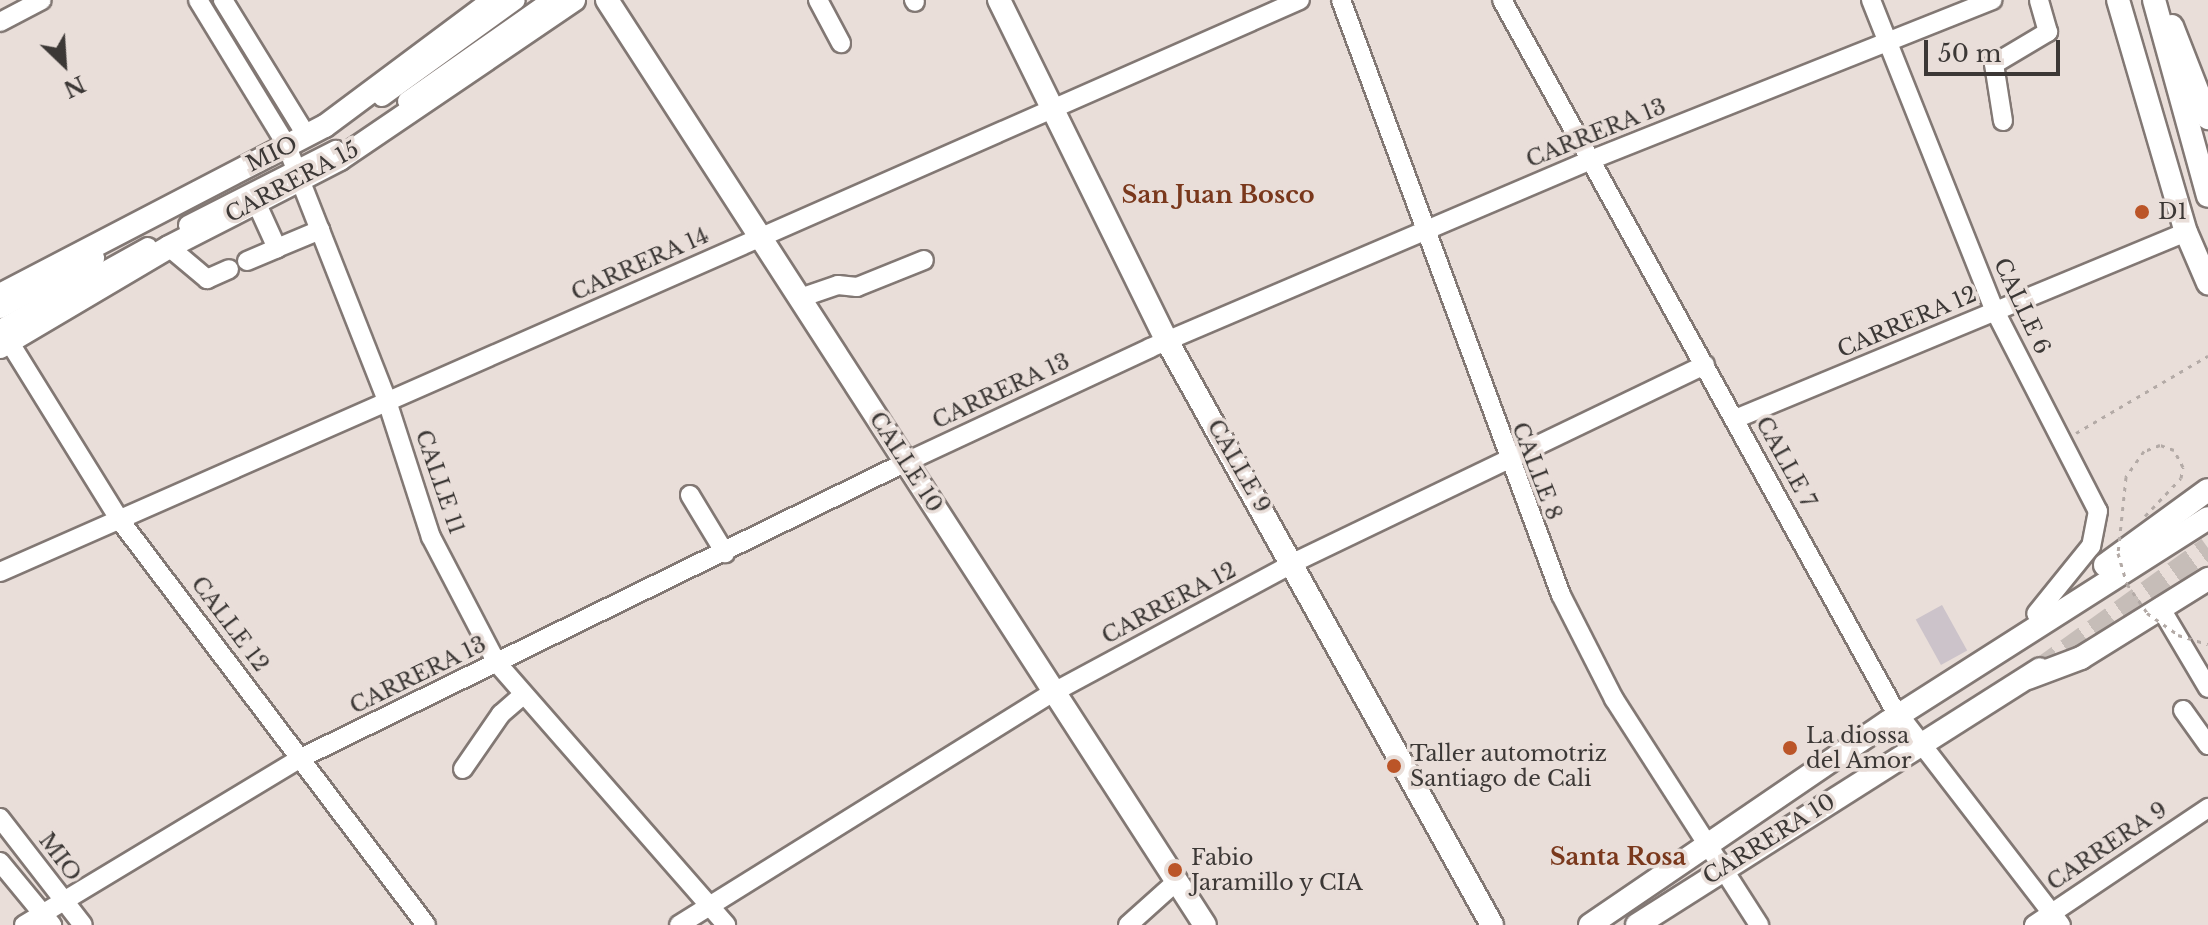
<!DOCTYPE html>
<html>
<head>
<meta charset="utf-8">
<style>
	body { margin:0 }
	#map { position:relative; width:2208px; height:925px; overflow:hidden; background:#e9ded9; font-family:"Libre Baskerville",serif }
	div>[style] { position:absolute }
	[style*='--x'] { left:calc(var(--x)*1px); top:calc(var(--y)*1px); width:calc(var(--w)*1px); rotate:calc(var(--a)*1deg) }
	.building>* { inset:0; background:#ccc3ca; transform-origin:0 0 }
	.major-tunnel>* { height:22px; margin-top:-11px; transform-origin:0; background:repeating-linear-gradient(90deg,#c6bdb8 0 22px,transparent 0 33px) }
	.path>* { height:3px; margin-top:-1.5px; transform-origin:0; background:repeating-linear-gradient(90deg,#b3aaa6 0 4px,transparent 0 10px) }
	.roads { filter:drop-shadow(2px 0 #827874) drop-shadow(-2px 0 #827874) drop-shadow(0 2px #827874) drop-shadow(0 -2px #827874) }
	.minor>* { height:18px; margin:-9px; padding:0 9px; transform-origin:9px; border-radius:9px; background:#fff }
	.major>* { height:22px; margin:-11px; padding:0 11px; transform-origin:11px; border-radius:11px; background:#fff }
	.path-bridge>* { height:3px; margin-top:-1.5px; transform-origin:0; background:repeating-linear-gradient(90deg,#b3aaa6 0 4px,transparent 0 10px) }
	.dots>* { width:22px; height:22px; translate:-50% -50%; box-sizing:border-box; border:4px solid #e9ded9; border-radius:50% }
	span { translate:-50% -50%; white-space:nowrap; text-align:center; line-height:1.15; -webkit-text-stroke:7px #e9ded9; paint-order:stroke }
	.street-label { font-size:22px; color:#3c3836 }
	.poi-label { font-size:22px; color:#3c3836 }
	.left { translate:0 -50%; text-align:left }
	.neighbourhood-label { font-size:24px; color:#7a381c; font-weight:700 }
	.north { position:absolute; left:24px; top:24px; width:80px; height:80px; -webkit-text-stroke:6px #e9ded9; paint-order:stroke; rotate:155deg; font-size:22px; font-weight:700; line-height:32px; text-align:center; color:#3c3836 }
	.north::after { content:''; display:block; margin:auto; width:28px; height:36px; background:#3c3836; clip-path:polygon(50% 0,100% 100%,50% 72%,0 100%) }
	.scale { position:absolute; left:1924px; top:40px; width:136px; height:36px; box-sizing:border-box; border:4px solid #3c3836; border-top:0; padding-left:10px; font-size:24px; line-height:28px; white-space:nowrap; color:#3c3836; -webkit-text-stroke:6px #e9ded9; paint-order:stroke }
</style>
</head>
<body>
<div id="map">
	<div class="building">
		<div style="left:1942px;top:605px;width:52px;height:30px;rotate:61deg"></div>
	</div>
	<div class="major-tunnel">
		<div style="--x:2040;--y:669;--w:207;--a:-35.8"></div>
	</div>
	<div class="path">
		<div style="--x:2076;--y:433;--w:153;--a:-30.3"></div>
	</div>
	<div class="roads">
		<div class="minor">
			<div style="--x:198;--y:0;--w:169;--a:58.6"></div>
			<div style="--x:286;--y:144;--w:276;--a:68.5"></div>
			<div style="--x:387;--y:401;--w:143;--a:72.1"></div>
			<div style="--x:431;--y:537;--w:142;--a:62.4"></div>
			<div style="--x:497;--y:663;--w:348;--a:48.8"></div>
			<div style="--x:223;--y:0;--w:158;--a:58.4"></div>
			<div style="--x:818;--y:0;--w:49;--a:61.9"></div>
			<div style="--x:914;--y:0;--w:2;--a:63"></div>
			<div style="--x:1341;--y:0;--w:634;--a:69.71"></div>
			<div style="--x:1561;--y:595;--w:117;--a:63"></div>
			<div style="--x:1614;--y:699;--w:269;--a:57.3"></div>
			<div style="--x:1502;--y:0;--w:808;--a:61.06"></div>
			<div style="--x:1893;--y:707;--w:275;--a:52.4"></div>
			<div style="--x:1871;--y:0;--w:335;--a:68.3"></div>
			<div style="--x:1995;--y:311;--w:225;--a:62.8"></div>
			<div style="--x:2098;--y:511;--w:36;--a:101"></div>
			<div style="--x:2091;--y:546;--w:87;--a:129"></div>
			<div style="--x:0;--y:22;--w:47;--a:-27.6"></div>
			<div style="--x:382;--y:97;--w:165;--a:-35.9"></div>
			<div style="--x:407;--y:101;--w:176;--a:-35"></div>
			<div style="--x:2003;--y:121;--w:58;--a:-99"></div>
			<div style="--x:1994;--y:64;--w:63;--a:-30.7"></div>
			<div style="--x:2048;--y:32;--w:33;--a:-106"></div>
			<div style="--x:256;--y:202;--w:51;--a:65.5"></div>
			<div style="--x:277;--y:248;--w:47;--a:-22.7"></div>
			<div style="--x:188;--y:225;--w:166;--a:-26.9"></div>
			<div style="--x:169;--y:247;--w:50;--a:40.1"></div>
			<div style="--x:207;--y:279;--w:24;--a:-24"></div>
			<div style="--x:247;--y:261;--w:33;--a:-23"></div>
			<div style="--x:800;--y:298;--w:40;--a:-18.9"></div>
			<div style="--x:838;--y:285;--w:19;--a:6"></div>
			<div style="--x:857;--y:287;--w:72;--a:-21.9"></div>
			<div style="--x:0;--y:309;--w:108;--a:-28.2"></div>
			<div style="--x:0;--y:329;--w:169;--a:-29"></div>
			<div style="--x:10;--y:343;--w:207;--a:58.2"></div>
			<div style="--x:119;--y:519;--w:509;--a:52.9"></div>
			<div style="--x:1735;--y:419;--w:488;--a:-22.5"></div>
			<div style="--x:690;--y:495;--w:68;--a:58.9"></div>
			<div style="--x:0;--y:572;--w:1420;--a:-23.75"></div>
			<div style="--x:2160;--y:607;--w:94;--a:59.3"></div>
			<div style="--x:2183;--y:710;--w:43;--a:54.5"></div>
			<div style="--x:463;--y:769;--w:67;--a:-55.4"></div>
			<div style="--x:501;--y:714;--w:28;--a:-41"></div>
			<div style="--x:0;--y:818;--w:135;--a:52.2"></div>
			<div style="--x:0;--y:862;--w:82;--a:50.5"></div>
			<div style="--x:24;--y:925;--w:323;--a:-31.1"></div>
			<div style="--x:301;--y:758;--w:674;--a:-26.07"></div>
			<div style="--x:906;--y:462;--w:269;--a:-25"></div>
			<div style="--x:1150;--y:348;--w:482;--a:-23.1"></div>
			<div style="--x:1593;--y:159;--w:430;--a:-21.7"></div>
			<div style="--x:679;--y:925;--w:441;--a:-31.9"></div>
			<div style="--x:1054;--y:692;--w:274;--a:-28.3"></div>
			<div style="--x:1295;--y:562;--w:455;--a:-25.7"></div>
			<div style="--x:1128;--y:925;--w:66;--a:-41.9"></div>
			<div style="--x:2034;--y:925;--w:210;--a:-33.9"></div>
		</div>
		<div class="major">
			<div style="--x:607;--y:0;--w:1101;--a:57.12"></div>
			<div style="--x:999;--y:0;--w:380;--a:63.8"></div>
			<div style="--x:1167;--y:341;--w:668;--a:60.9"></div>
			<div style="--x:2118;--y:0;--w:242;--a:73.7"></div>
			<div style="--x:2186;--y:232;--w:56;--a:66.7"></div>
			<div style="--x:2154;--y:0;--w:203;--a:74.6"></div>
			<div style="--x:2172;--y:26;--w:99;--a:68.6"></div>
			<div style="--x:0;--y:295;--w:366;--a:-27.5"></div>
			<div style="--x:325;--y:126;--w:211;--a:-36.7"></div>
			<div style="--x:0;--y:347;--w:196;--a:-30.6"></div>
			<div style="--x:169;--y:247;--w:192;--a:-27.2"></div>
			<div style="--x:340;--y:159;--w:283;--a:-34.2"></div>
			<div style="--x:2105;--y:565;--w:127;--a:-36.1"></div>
			<div style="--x:2028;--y:678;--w:57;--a:-20.7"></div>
			<div style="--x:2081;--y:658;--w:150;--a:-31.9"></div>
			<div style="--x:1590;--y:925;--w:361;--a:-34.3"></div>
			<div style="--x:1888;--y:722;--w:379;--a:-32.5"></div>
			<div style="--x:1637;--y:925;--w:477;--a:-32.4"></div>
		</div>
	</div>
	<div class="path-bridge">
		<div style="--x:2145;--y:516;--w:52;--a:-46.5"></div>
		<div style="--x:2181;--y:478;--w:11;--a:-80"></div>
		<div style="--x:2183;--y:467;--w:19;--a:-118"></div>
		<div style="--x:2174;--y:450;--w:15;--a:-160"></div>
		<div style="--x:2160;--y:445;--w:17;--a:159"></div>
		<div style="--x:2144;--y:451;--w:32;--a:125"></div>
		<div style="--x:2126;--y:477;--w:76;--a:96"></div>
		<div style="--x:2118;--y:553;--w:32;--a:74"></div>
		<div style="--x:2127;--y:584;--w:35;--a:55"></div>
		<div style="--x:2147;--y:613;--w:38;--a:35"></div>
		<div style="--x:2178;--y:635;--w:31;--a:17"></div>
	</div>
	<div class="dots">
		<div style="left:2142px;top:212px;background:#bb5528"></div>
		<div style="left:1790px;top:748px;background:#bb5528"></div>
		<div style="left:1394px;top:766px;background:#bb5528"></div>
		<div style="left:1175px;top:870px;background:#bb5528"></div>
	</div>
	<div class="street-label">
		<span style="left:1596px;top:133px;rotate:-22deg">CARRERA 13</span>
		<span style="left:272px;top:154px;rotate:-26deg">MIO</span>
		<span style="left:292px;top:182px;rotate:-28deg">CARRERA 15</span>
		<span style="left:640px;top:264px;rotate:-24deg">CARRERA 14</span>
		<span style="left:2022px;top:306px;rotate:65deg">CALLE 6</span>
		<span style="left:1907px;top:322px;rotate:-23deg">CARRERA 12</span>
		<span style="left:1001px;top:391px;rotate:-25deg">CARRERA 13</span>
		<span style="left:906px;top:462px;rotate:57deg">CALLE 10</span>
		<span style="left:1786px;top:462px;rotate:61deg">CALLE 7</span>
		<span style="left:1239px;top:466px;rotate:60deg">CALLE 9</span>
		<span style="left:1537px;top:471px;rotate:69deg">CALLE 8</span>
		<span style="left:440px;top:482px;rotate:71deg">CALLE 11</span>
		<span style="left:1169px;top:603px;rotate:-28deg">CARRERA 12</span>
		<span style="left:230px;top:624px;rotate:53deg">CALLE 12</span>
		<span style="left:418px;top:675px;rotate:-26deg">CARRERA 13</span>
		<span style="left:1769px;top:839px;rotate:-32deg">CARRERA 10</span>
		<span style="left:2107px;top:846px;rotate:-34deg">CARRERA 9</span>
		<span style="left:60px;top:857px;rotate:53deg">MIO</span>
	</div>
	<div class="poi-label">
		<span class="left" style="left:2158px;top:212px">D1</span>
		<span class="left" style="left:1806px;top:748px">La diossa<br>del Amor</span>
		<span class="left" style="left:1410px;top:766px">Taller automotriz<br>Santiago de Cali</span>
		<span class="left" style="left:1191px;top:870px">Fabio<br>Jaramillo y CIA</span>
	</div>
	<div class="neighbourhood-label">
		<span style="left:1218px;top:195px">San Juan Bosco</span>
		<span style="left:1618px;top:857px">Santa Rosa</span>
	</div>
	<div class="north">N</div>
	<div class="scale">50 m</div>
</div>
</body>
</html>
